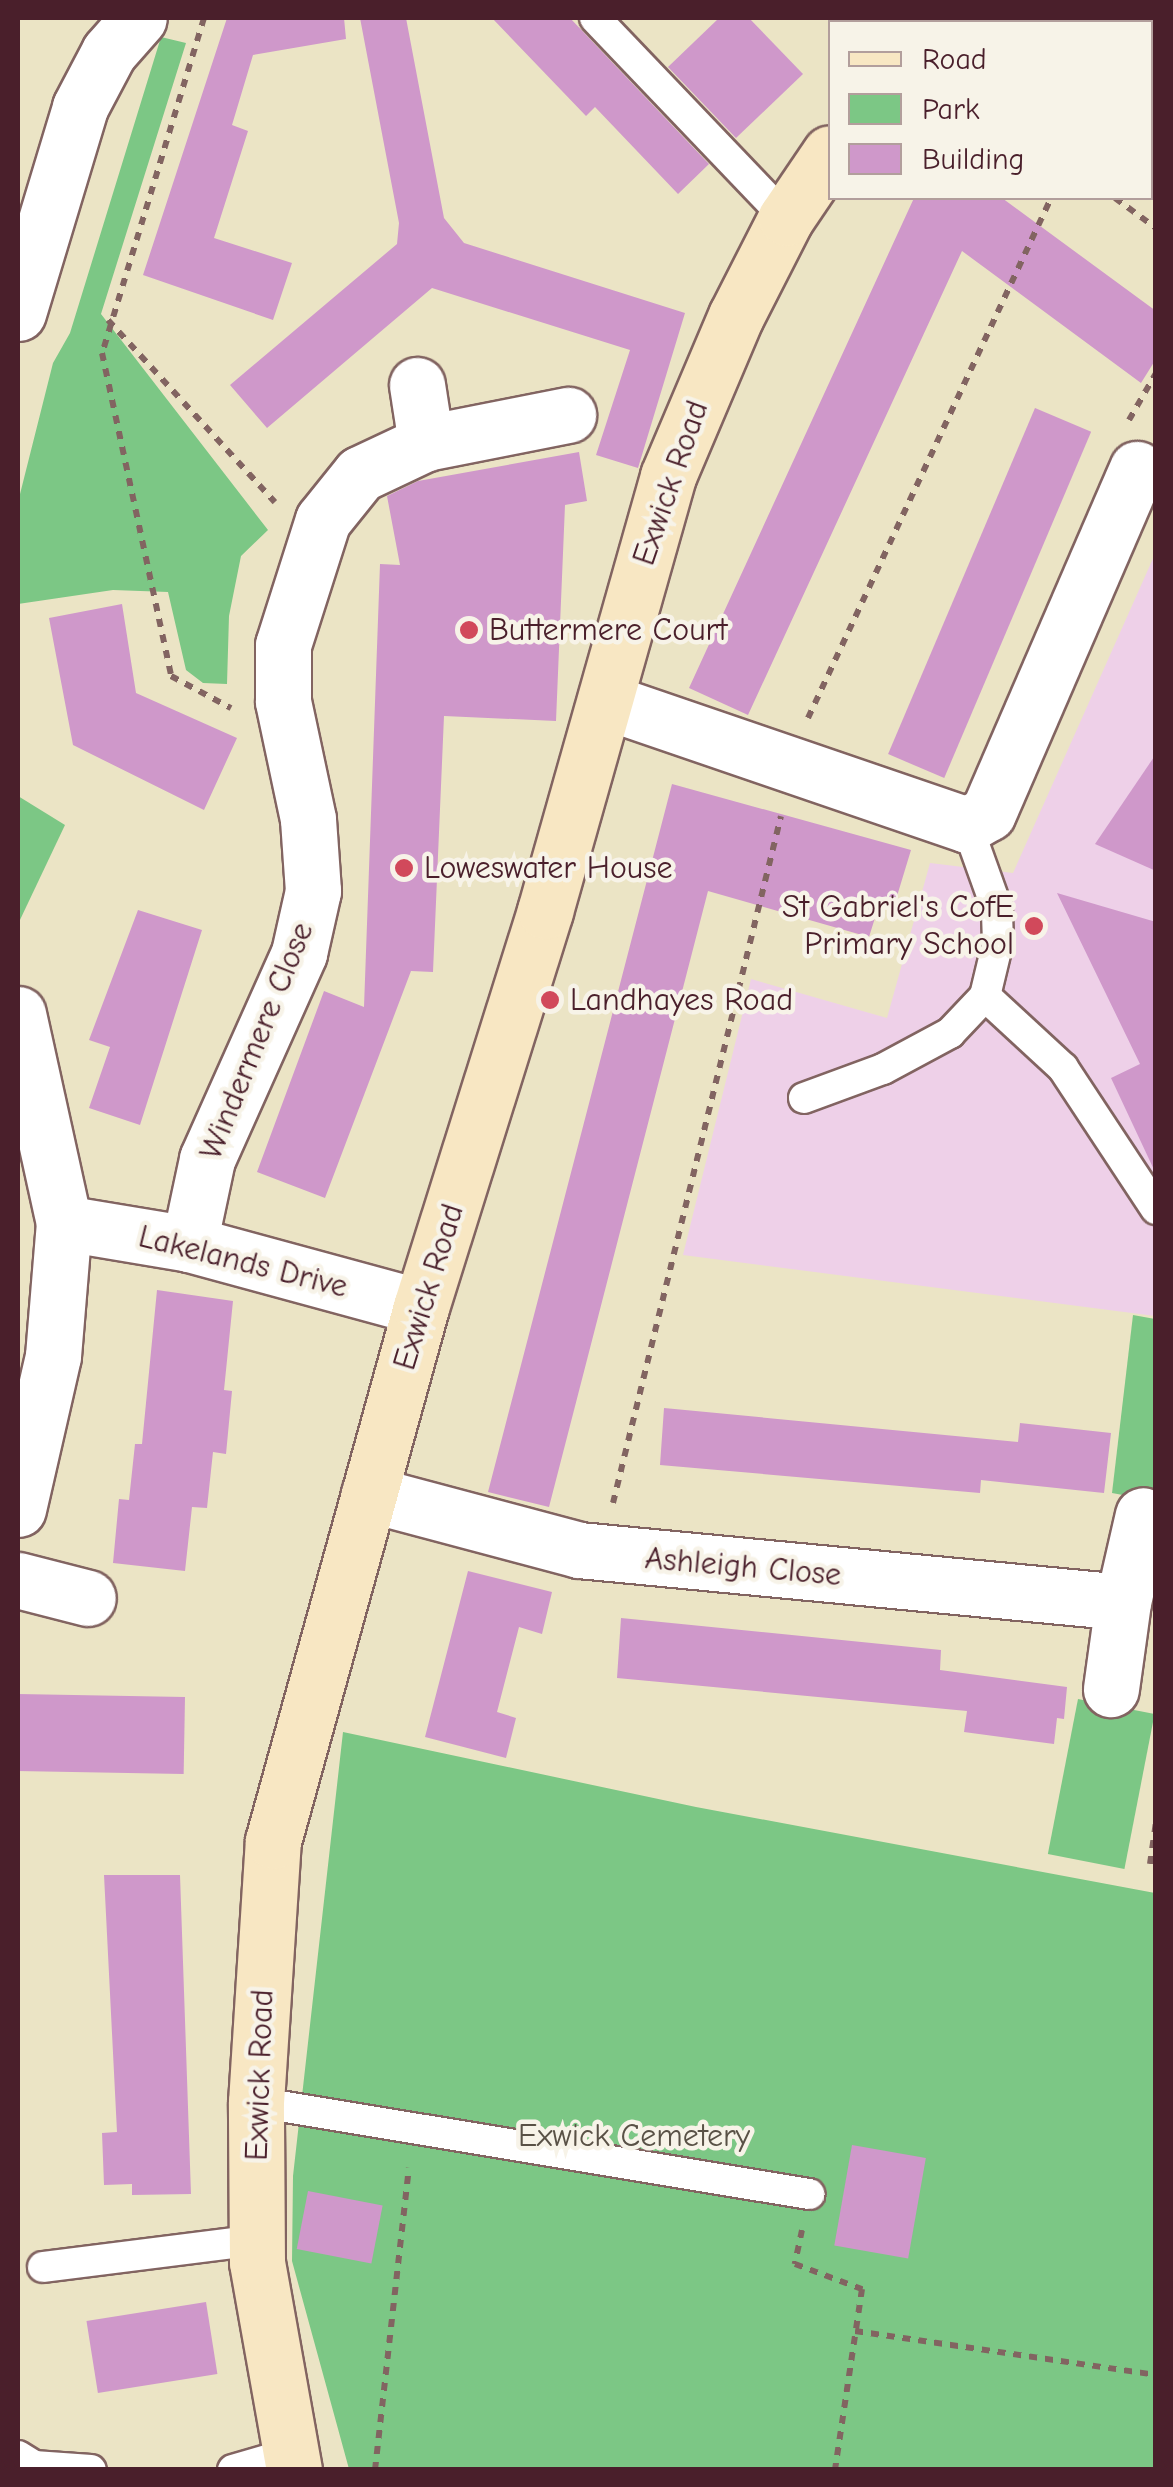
<!DOCTYPE html>
<html>
<head>
<meta charset="utf-8">
<style>
	body { margin:0 }
	#map { position:relative; width:1173px; height:2487px; overflow:hidden; background:#ebe4c5; font-family:"Comic Neue",sans-serif }
	div>[style] { position:absolute }
	[style*='--x'] { left:calc(var(--x)*1px); top:calc(var(--y)*1px); width:calc(var(--w)*1px); rotate:calc(var(--a)*1deg) }
	.built>* { inset:0; background:#eed0e8 }
	.green>* { inset:0; background:#7cc785; transform-origin:0 0 }
	.building>* { inset:0; background:#cf98ca; transform-origin:0 0 }
	.path>* { height:6px; margin-top:-3px; transform-origin:0; background:repeating-linear-gradient(90deg,#826461 0 8px,transparent 0 16px) }
	.roads { filter:drop-shadow(2px 0 #826461) drop-shadow(-2px 0 #826461) drop-shadow(0 2px #826461) drop-shadow(0 -2px #826461) }
	.lane>* { height:30px; margin:-15px; padding:0 15px; transform-origin:15px; border-radius:15px; background:#fff }
	.street>* { height:55px; margin:-27.5px; padding:0 27.5px; transform-origin:27.5px; border-radius:27.5px; background:#fff }
	.secondary>* { height:55px; margin:-27.5px; padding:0 27.5px; transform-origin:27.5px; border-radius:27.5px; background:#f8e7c3 }
	.dots>* { width:28px; height:28px; translate:-50% -50%; box-sizing:border-box; border:5px solid #f7f3e8; border-radius:50% }
	span { translate:-50% -50%; white-space:nowrap; text-align:center; line-height:1.15; -webkit-text-stroke:9px #f7f3e8; paint-order:stroke }
	.street-label { font-size:32px; color:#4a1f2b }
	.poi-label { font-size:32px; color:#4a1f2b }
	.left { translate:0 -50%; text-align:left }
	.right { translate:-100% -50%; text-align:right }
	.park-label { font-size:32px; color:#595146 }
	.frame { position:absolute; inset:0; border:20px solid #4a1f2b; pointer-events:none }
	.legend { position:absolute; left:828px; top:20px; width:325px; height:180px; box-sizing:border-box; background:#f7f3e8; border:2px solid #b29e9c; margin:0; padding:12px 18px; list-style:none; font-size:30px; color:#4a1f2b }
	.legend li { display:flex; align-items:center; gap:20px; height:50px }
	.legend b { width:50px; border:2px solid #b29e9c }
</style>
</head>
<body>
<div id="map">
	<div class="built">
		<div style="clip-path:polygon(1155px 554px,1155px 1316px,683px 1255px,751px 979px,887px 1018px,930px 863px,1013px 873px)"></div>
	</div>
	<div class="green">
		<div style="clip-path:polygon(161px 37px,186px 43px,101px 314px,268px 530px,241px 556px,229px 616px,227px 684px,203px 683px,186px 670px,168px 592px,113px 590px,18px 604px,18px 502px,53px 363px,70px 333px)"></div>
		<div style="clip-path:polygon(18px 796px,65px 825px,19px 922px,18px 921px)"></div>
		<div style="clip-path:polygon(1133px 1315px,1155px 1319px,1155px 1501px,1112px 1493px)"></div>
		<div style="left:1078px;top:1699px;width:78px;height:158px;rotate:11deg"></div>
		<div style="clip-path:polygon(343px 1732px,696px 1807px,1155px 1893px,1155px 2469px,349px 2469px,292px 2261px,293px 2176px)"></div>
	</div>
	<div class="building">
		<div style="clip-path:polygon(227px 18px,344px 18px,346px 39px,253px 55px,232px 125px,248px 131px,214px 238px,292px 263px,273px 320px,143px 275px)"></div>
		<div style="clip-path:polygon(360px 18px,406px 18px,444px 218px,464px 243px,685px 313px,638px 468px,596px 455px,630px 350px,432px 288px,267px 428px,230px 385px,397px 244px,399px 223px)"></div>
		<div style="clip-path:polygon(492px 18px,570px 18px,709px 164px,678px 194px,595px 107px,586px 116px)"></div>
		<div style="clip-path:polygon(719px 18px,749px 18px,803px 74px,736px 138px,668px 67px)"></div>
		<div style="clip-path:polygon(914px 198px,1002px 198px,1156px 311px,1156px 359px,1141px 383px,962px 251px,748px 715px,689px 688px)"></div>
		<div style="left:1035px;top:408px;width:61px;height:376px;rotate:23deg"></div>
		<div style="clip-path:polygon(579px 452px,587px 501px,565px 505px,556px 721px,444px 716px,433px 972px,411px 971px,325px 1198px,257px 1172px,324px 991px,364px 1007px,380px 564px,400px 565px,387px 496px,418px 481px)"></div>
		<div style="clip-path:polygon(122px 604px,136px 693px,237px 738px,204px 810px,73px 745px,49px 618px)"></div>
		<div style="clip-path:polygon(1156px 754px,1156px 871px,1095px 844px)"></div>
		<div style="clip-path:polygon(672px 784px,911px 850px,894px 906px,880px 902px,869px 937px,708px 891px,549px 1507px,488px 1492px)"></div>
		<div style="clip-path:polygon(1057px 893px,1156px 922px,1156px 1174px,1111px 1078px,1140px 1064px)"></div>
		<div style="clip-path:polygon(138px 910px,202px 930px,140px 1125px,89px 1108px,110px 1047px,89px 1040px)"></div>
		<div style="clip-path:polygon(157px 1290px,233px 1301px,224px 1390px,232px 1391px,226px 1454px,213px 1452px,207px 1508px,192px 1507px,185px 1571px,113px 1563px,119px 1499px,129px 1500px,135px 1444px,142px 1444px)"></div>
		<div style="clip-path:polygon(664px 1408px,1018px 1442px,1020px 1423px,1111px 1433px,1104px 1493px,981px 1480px,980px 1493px,660px 1465px)"></div>
		<div style="clip-path:polygon(468px 1571px,552px 1592px,542px 1634px,519px 1627px,497px 1712px,516px 1718px,506px 1758px,425px 1737px)"></div>
		<div style="clip-path:polygon(621px 1618px,941px 1650px,940px 1670px,1067px 1687px,1064px 1719px,1057px 1718px,1054px 1744px,964px 1732px,967px 1711px,617px 1678px)"></div>
		<div style="left:185px;top:1697px;width:77px;height:167px;rotate:91deg"></div>
		<div style="clip-path:polygon(104px 1875px,180px 1875px,191px 2194px,132px 2195px,132px 2184px,104px 2185px,102px 2133px,117px 2132px)"></div>
		<div style="left:852px;top:2145px;width:75px;height:102px;rotate:10deg"></div>
		<div style="left:308px;top:2191px;width:76px;height:59px;rotate:11deg"></div>
		<div style="left:206px;top:2302px;width:73px;height:121px;rotate:81deg"></div>
	</div>
	<div class="path">
		<div style="--x:204;--y:18;--w:350;--a:106.9"></div>
		<div style="--x:102;--y:353;--w:330;--a:77.9"></div>
		<div style="--x:171;--y:676;--w:68;--a:28.1"></div>
		<div style="--x:1129;--y:22;--w:6;--a:-45"></div>
		<div style="--x:1115;--y:198;--w:51;--a:36.2"></div>
		<div style="--x:108;--y:320;--w:247;--a:47.5"></div>
		<div style="--x:1129;--y:420;--w:54;--a:-60.1"></div>
		<div style="--x:808;--y:718;--w:574;--a:-64.95"></div>
		<div style="--x:613;--y:1503;--w:707;--a:-76.26"></div>
		<div style="--x:1150;--y:1864;--w:42;--a:-81.9"></div>
		<div style="--x:802;--y:2230;--w:35;--a:102"></div>
		<div style="--x:795;--y:2264;--w:72;--a:20.5"></div>
		<div style="--x:862;--y:2289;--w:183;--a:98.5"></div>
		<div style="--x:855;--y:2331;--w:304;--a:8.3"></div>
		<div style="--x:375;--y:2470;--w:304;--a:-83.6"></div>
	</div>
	<div class="roads">
		<div class="lane">
			<div style="--x:595;--y:18;--w:277;--a:46.3"></div>
			<div style="--x:985;--y:996;--w:106;--a:42.7"></div>
			<div style="--x:1063;--y:1068;--w:169;--a:56.6"></div>
			<div style="--x:804;--y:1098;--w:84;--a:-20.2"></div>
			<div style="--x:883;--y:1069;--w:76;--a:-28.2"></div>
			<div style="--x:950;--y:1033;--w:51;--a:-46.6"></div>
			<div style="--x:985;--y:996;--w:56;--a:-76.5"></div>
			<div style="--x:998;--y:942;--w:33;--a:-92"></div>
			<div style="--x:997;--y:909;--w:89;--a:-109.7"></div>
			<div style="--x:256;--y:2102;--w:561;--a:9.45"></div>
			<div style="--x:43;--y:2267;--w:216;--a:-7.2"></div>
			<div style="--x:18;--y:2456;--w:19;--a:32"></div>
			<div style="--x:34;--y:2466;--w:57;--a:4"></div>
			<div style="--x:233;--y:2470;--w:60;--a:-16.3"></div>
		</div>
		<div class="street">
			<div style="--x:18;--y:313;--w:215;--a:-73.2"></div>
			<div style="--x:80;--y:107;--w:62;--a:-62.2"></div>
			<div style="--x:109;--y:52;--w:45;--a:-48.6"></div>
			<div style="--x:417;--y:385;--w:59;--a:81.2"></div>
			<div style="--x:605;--y:701;--w:383;--a:18.9"></div>
			<div style="--x:967;--y:825;--w:24;--a:-30"></div>
			<div style="--x:988;--y:813;--w:375;--a:-66.6"></div>
			<div style="--x:18;--y:1014;--w:214;--a:77.6"></div>
			<div style="--x:64;--y:1223;--w:127;--a:9.5"></div>
			<div style="--x:189;--y:1244;--w:240;--a:15.2"></div>
			<div style="--x:189;--y:1244;--w:87;--a:-78"></div>
			<div style="--x:207;--y:1159;--w:226;--a:-65.9"></div>
			<div style="--x:299;--y:953;--w:64;--a:-77.3"></div>
			<div style="--x:313;--y:891;--w:72;--a:-94"></div>
			<div style="--x:308;--y:819;--w:121;--a:-102"></div>
			<div style="--x:283;--y:701;--w:56;--a:-90"></div>
			<div style="--x:283;--y:645;--w:131;--a:-72.3"></div>
			<div style="--x:323;--y:520;--w:59;--a:-51.2"></div>
			<div style="--x:360;--y:474;--w:73;--a:-25.2"></div>
			<div style="--x:426;--y:443;--w:145;--a:-11.2"></div>
			<div style="--x:369;--y:1494;--w:217;--a:14.9"></div>
			<div style="--x:579;--y:1550;--w:546;--a:5.46"></div>
			<div style="--x:1123;--y:1602;--w:88;--a:97.9"></div>
			<div style="--x:18;--y:1509;--w:157;--a:-77.1"></div>
			<div style="--x:53;--y:1356;--w:133;--a:-85.3"></div>
			<div style="--x:18;--y:1580;--w:72;--a:14.4"></div>
			<div style="--x:1123;--y:1602;--w:89;--a:-77.1"></div>
		</div>
		<div class="secondary">
			<div style="--x:961;--y:18;--w:12;--a:20"></div>
			<div style="--x:1150;--y:143;--w:7;--a:34"></div>
			<div style="--x:294;--y:2470;--w:211;--a:-100.1"></div>
			<div style="--x:257;--y:2262;--w:160;--a:-90.4"></div>
			<div style="--x:256;--y:2102;--w:262;--a:-86.3"></div>
			<div style="--x:273;--y:1841;--w:554;--a:-74.51"></div>
			<div style="--x:421;--y:1307;--w:415;--a:-72.6"></div>
			<div style="--x:545;--y:911;--w:452;--a:-74.2"></div>
			<div style="--x:668;--y:476;--w:174;--a:-67"></div>
			<div style="--x:736;--y:316;--w:110;--a:-63"></div>
			<div style="--x:786;--y:218;--w:78;--a:-55.9"></div>
		</div>
	</div>
	<div class="dots">
		<div style="left:469px;top:630px;background:#d1495b"></div>
		<div style="left:404px;top:868px;background:#d1495b"></div>
		<div style="left:1034px;top:926px;background:#d1495b"></div>
		<div style="left:550px;top:1000px;background:#d1495b"></div>
	</div>
	<div class="street-label">
		<span style="left:671px;top:483px;rotate:-71deg">Exwick Road</span>
		<span style="left:257px;top:1041px;rotate:-68deg">Windermere Close</span>
		<span style="left:243px;top:1262px;rotate:14deg">Lakelands Drive</span>
		<span style="left:429px;top:1287px;rotate:-73deg">Exwick Road</span>
		<span style="left:743px;top:1567px;rotate:5deg">Ashleigh Close</span>
		<span style="left:260px;top:2075px;rotate:-88deg">Exwick Road</span>
	</div>
	<div class="poi-label">
		<span class="left" style="left:489px;top:630px">Buttermere Court</span>
		<span class="left" style="left:424px;top:868px">Loweswater House</span>
		<span class="right" style="left:1014px;top:926px">St Gabriel's CofE<br>Primary School</span>
		<span class="left" style="left:570px;top:1000px">Landhayes Road</span>
	</div>
	<div class="park-label">
		<span style="left:634px;top:2136px">Exwick Cemetery</span>
	</div>
	<div class="frame"></div>
	<ul class="legend">
	<li><b style="height:12px;background:#f8e7c3"></b>Road</li>
	<li><b style="height:28px;background:#7cc785"></b>Park</li>
	<li><b style="height:28px;background:#cf98ca"></b>Building</li>
	</ul>
</div>
</body>
</html>
